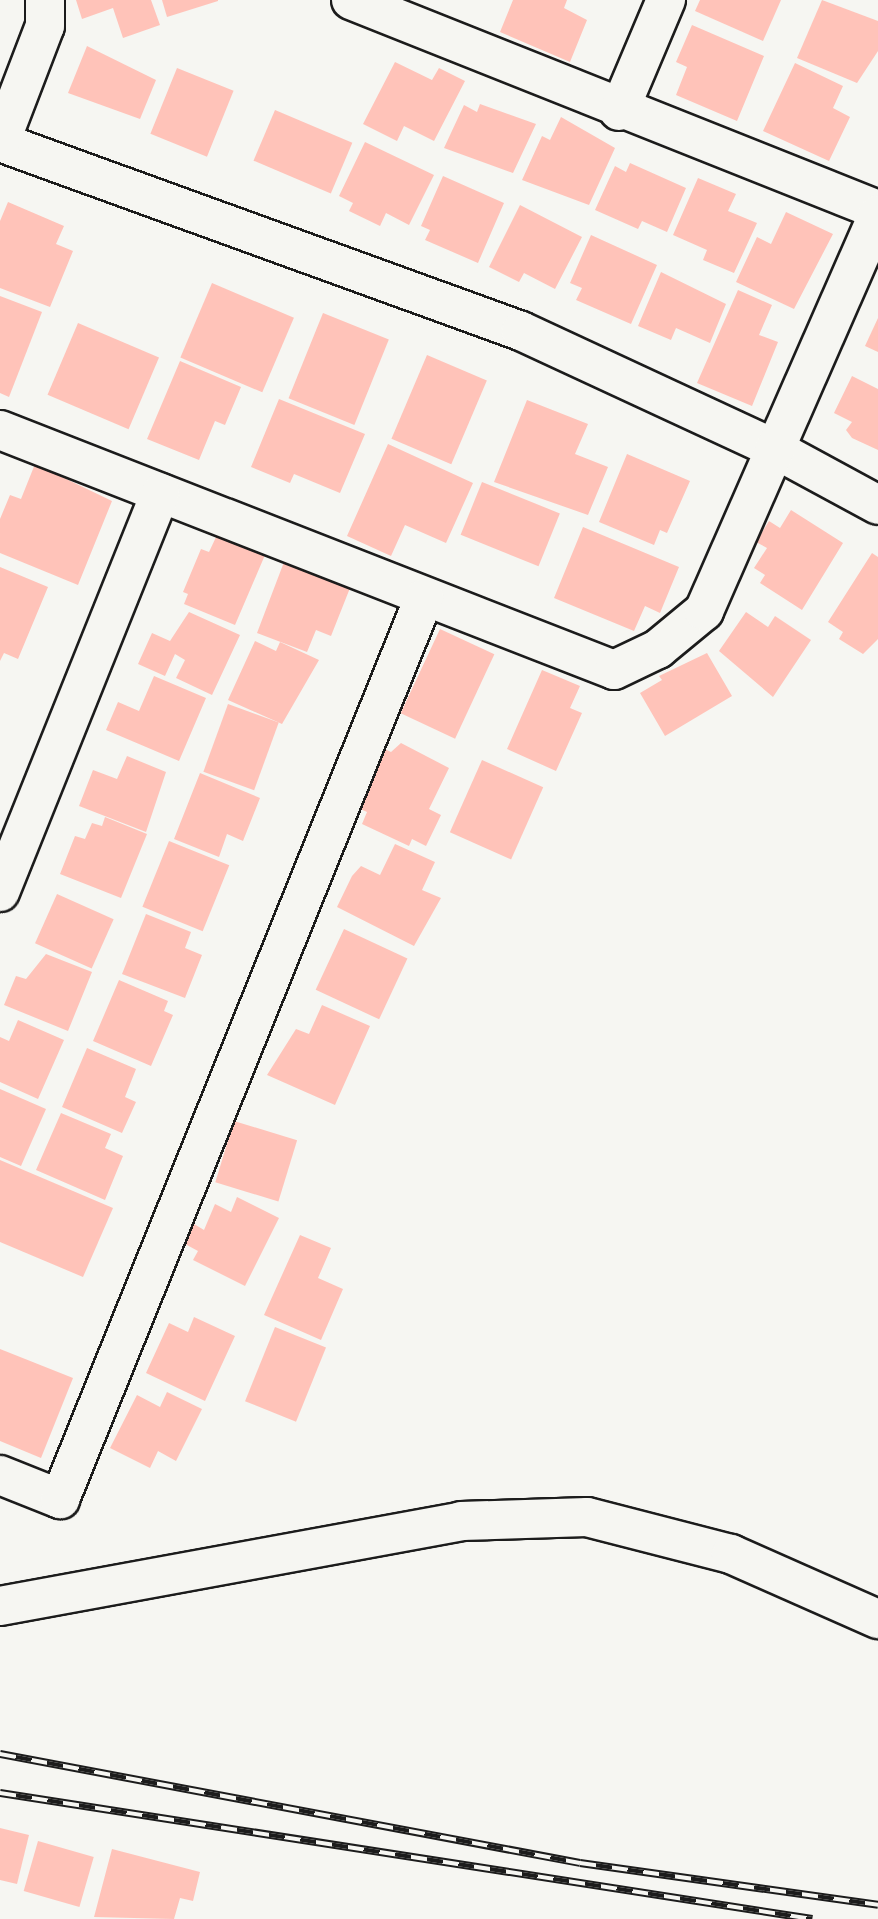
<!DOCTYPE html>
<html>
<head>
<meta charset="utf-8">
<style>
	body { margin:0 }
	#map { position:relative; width:878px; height:1919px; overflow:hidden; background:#f6f6f2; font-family:"Comic Neue",sans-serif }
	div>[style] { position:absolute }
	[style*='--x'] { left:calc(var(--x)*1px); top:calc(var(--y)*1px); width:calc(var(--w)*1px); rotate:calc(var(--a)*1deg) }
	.building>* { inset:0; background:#ffc3b9; transform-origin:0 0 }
	.roads { filter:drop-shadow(2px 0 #1c1c1c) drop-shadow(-2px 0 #1c1c1c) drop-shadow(0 2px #1c1c1c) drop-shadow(0 -2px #1c1c1c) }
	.minor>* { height:38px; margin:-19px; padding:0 19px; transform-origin:19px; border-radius:19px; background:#f6f6f2 }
	.rail>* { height:8px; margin-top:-4px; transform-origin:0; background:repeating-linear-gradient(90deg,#f6f6f2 0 16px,#1c1c1c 0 32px); box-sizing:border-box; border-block:2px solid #1c1c1c }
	span { translate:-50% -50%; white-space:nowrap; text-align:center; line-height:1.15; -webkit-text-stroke:5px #f6f6f2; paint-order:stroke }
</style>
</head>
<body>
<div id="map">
	<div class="building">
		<div style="clip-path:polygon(76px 0,151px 0,160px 25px,123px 38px,113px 8px,82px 19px)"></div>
		<div style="clip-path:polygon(162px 0,218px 0,218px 1px,167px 17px)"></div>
		<div style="clip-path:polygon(513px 0,567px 0,564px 8px,587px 20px,570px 62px,500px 32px)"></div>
		<div style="clip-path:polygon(700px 0,781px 0,763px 41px,695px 11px)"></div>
		<div style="clip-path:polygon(822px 0,878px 21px,878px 51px,857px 83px,797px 58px)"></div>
		<div style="clip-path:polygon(692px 25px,764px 56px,737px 121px,676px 95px,687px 67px,676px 62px)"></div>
		<div style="clip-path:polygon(87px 46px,156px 80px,140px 119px,68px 93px)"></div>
		<div style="clip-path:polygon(395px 62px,432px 80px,439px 68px,465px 81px,434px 141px,404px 126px,397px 141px,363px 124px)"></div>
		<div style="clip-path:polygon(795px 63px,843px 86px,833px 108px,850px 117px,829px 161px,763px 131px)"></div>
		<div style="left:177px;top:68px;width:61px;height:71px;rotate:22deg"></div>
		<div style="clip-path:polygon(480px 104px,536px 124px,513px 173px,444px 148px,464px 105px,477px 112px)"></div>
		<div style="left:275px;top:110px;width:84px;height:55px;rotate:23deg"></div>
		<div style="clip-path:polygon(561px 117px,615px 148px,589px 205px,522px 180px,542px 136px,550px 140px)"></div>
		<div style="clip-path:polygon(365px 142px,434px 175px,409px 225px,386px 213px,380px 226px,349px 211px,353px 203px,339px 196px)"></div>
		<div style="clip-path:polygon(630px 163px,686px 188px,667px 232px,642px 221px,638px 229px,595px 210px,615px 166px,626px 172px)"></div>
		<div style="clip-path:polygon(443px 176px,504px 203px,478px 263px,425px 240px,430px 230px,421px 226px)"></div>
		<div style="clip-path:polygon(698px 178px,736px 194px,728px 211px,757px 223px,734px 273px,703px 260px,707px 250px,673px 235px)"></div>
		<div style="clip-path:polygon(8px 202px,64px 226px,56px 244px,73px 251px,50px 307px,0 288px,0 221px)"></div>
		<div style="clip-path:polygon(520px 205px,582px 237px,555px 289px,524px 273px,519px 282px,489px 267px)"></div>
		<div style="clip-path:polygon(786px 212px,833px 234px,794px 309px,736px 282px,757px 237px,771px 244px)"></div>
		<div style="clip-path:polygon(591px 235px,657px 265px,631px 324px,576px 300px,582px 288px,570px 283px)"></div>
		<div style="clip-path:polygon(661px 272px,726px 304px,710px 343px,676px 328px,671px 340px,638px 326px)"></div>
		<div style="left:212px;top:283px;width:89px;height:81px;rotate:23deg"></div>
		<div style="clip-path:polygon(738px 290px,772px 305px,759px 335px,778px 342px,752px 406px,697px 383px)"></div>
		<div style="clip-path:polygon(0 296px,42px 312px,9px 397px,0 393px)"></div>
		<div style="left:323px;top:313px;width:71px;height:92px;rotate:22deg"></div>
		<div style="clip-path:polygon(878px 318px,878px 352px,865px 346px)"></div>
		<div style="left:78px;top:323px;width:88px;height:78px;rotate:23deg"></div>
		<div style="left:427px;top:355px;width:65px;height:91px;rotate:23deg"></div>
		<div style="clip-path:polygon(180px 361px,241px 387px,225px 425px,215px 421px,199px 460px,147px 439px)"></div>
		<div style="clip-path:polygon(852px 376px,878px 389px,878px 450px,852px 438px,846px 430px,852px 422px,834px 413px)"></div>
		<div style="clip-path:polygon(279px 399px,365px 434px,340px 493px,294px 474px,290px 483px,251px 467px)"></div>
		<div style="clip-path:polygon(527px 400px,588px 424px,575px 454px,608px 467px,588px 515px,494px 482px)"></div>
		<div style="clip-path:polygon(388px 444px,473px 483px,446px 543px,405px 525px,391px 556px,347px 536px)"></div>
		<div style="clip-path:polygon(627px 454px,690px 481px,667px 533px,660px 530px,654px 545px,599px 522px)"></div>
		<div style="clip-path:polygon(35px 464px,112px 501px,78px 585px,0 553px,0 519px,10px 495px,21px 499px)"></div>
		<div style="left:482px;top:482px;width:84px;height:57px;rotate:22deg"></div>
		<div style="clip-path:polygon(791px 510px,843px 543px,802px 610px,760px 583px,765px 575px,754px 568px,767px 548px,756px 542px,769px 521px,780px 528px)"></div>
		<div style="clip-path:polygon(583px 527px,679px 567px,660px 613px,645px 606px,634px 631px,554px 598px)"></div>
		<div style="clip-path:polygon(217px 535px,265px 555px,235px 625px,184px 604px,188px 594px,183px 592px,201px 549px,209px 552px)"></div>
		<div style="clip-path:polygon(872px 553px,878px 557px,878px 639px,863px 654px,839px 639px,843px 632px,828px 622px)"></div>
		<div style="clip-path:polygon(284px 562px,350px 588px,331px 636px,316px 630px,307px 652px,257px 633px)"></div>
		<div style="clip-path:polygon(0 567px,48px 587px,18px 659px,4px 653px,0 661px)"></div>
		<div style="clip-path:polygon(189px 612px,240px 635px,212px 695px,176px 678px,185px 660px,175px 654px,165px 676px,138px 664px,152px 633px,170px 641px)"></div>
		<div style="clip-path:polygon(746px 612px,768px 627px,775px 616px,811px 640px,773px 697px,719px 651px)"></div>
		<div style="left:440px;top:629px;width:60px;height:93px;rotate:25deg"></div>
		<div style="clip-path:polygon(255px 641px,276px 651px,280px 642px,319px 660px,282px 724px,228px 700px)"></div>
		<div style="clip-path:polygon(707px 653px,732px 696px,665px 736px,640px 693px,662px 680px,659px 676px)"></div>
		<div style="clip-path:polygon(542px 670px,580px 686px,570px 708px,582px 713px,556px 771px,507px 749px)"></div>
		<div style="clip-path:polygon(154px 676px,206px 698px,179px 761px,106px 730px,118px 702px,139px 711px)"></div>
		<div style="left:228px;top:704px;width:54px;height:72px;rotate:20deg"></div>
		<div style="clip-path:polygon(401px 743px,449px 768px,429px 809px,441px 815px,426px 846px,412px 839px,409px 846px,362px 824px,367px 812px,354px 806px,381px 747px,391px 752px)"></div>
		<div style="clip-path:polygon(127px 756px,166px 772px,146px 832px,79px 806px,93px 770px,117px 779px)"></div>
		<div style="left:482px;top:760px;width:67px;height:79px;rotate:24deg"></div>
		<div style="clip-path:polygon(200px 773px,260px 798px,243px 841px,227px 834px,219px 857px,174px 839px)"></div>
		<div style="clip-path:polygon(105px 817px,147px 834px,121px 898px,60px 874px,75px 836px,85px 839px,92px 823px,102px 826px)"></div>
		<div style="left:169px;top:841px;width:65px;height:71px;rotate:22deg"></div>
		<div style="clip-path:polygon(395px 844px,435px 862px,422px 890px,441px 898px,414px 946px,337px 907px,352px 876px,361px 866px,380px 875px)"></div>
		<div style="left:57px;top:894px;width:62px;height:54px;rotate:24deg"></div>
		<div style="clip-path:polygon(146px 914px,191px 932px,185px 948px,202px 955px,185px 998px,122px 974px)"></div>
		<div style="left:344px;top:929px;width:70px;height:67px;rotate:25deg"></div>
		<div style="clip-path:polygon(46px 954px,92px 972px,68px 1031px,4px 1005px,16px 976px,26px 979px)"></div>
		<div style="clip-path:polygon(119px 980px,168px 1001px,164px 1011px,173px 1015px,151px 1066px,93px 1041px)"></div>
		<div style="clip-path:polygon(322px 1005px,370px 1026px,335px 1105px,267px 1075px,296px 1029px,309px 1034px)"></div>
		<div style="clip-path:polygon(18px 1020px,64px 1040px,38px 1099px,0 1082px,0 1037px,9px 1041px)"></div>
		<div style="clip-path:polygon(87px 1048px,136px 1069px,125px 1097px,136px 1102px,122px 1133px,62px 1107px)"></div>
		<div style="clip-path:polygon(0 1089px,46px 1109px,21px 1166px,0 1157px)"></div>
		<div style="clip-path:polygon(61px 1113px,111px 1134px,105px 1148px,123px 1156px,105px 1200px,36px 1170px)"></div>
		<div style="left:234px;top:1121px;width:66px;height:64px;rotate:17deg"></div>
		<div style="clip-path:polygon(0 1160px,113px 1208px,83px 1277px,0 1242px)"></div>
		<div style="clip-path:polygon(237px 1197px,279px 1218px,245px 1286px,193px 1260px,198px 1251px,185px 1244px,194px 1224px,204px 1230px,215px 1204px,231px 1212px)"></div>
		<div style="clip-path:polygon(300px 1235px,331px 1248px,318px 1278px,343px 1289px,321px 1340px,264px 1315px)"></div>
		<div style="clip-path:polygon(194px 1317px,235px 1336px,205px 1401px,146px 1373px,169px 1323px,188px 1332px)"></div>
		<div style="left:275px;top:1327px;width:55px;height:80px;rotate:22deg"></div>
		<div style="clip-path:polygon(0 1349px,73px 1378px,41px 1458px,0 1441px)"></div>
		<div style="clip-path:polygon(167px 1392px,202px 1409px,176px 1461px,158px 1451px,150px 1468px,110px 1448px,137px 1395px,160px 1407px)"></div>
		<div style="clip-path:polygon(0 1828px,29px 1835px,17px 1884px,0 1880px)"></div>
		<div style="left:38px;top:1841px;width:58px;height:52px;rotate:16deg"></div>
		<div style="clip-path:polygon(112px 1849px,200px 1872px,193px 1901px,180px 1898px,174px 1919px,94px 1917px)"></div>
	</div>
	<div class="roads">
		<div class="minor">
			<div style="--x:351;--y:0;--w:567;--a:21.73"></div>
			<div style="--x:619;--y:111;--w:121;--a:-67.1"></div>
			<div style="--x:0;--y:142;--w:554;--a:19.94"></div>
			<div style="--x:521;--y:331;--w:280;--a:24.9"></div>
			<div style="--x:775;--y:449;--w:117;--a:28.5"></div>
			<div style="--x:0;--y:143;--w:125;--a:-69"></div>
			<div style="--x:45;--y:26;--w:26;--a:-90"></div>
			<div style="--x:0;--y:430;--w:659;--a:21.35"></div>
			<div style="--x:614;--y:670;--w:49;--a:-25.5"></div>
			<div style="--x:658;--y:649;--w:60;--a:-39.6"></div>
			<div style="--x:704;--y:611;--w:433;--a:-66.3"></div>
			<div style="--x:0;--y:892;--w:430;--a:-68.1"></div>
			<div style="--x:0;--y:1475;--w:65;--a:21.8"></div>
			<div style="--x:60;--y:1499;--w:972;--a:-68"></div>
			<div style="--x:0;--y:1606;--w:469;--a:-10.4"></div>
			<div style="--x:461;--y:1521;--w:126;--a:-1.8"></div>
			<div style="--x:587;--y:1517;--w:149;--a:14.4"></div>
			<div style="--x:731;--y:1554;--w:161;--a:23.9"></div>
		</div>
	</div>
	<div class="rail">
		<div style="--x:0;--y:1754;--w:590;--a:10.64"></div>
		<div style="--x:580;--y:1863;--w:301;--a:8"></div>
		<div style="--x:0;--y:1793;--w:822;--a:8.82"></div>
	</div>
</div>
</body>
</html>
